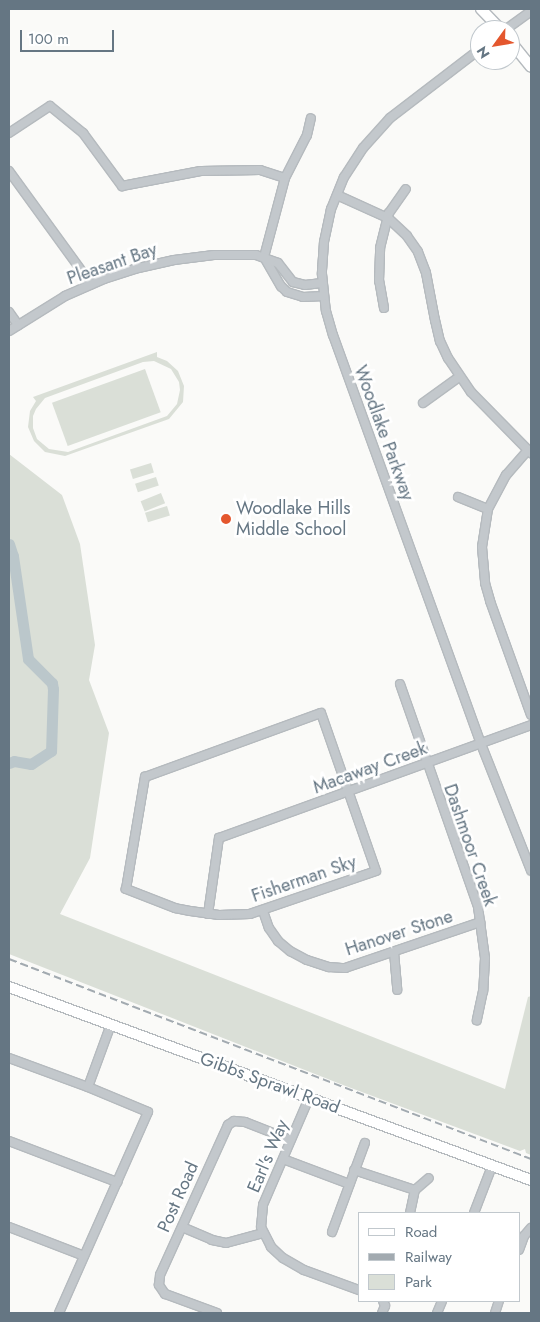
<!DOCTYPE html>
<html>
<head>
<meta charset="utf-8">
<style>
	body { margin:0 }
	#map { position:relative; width:540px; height:1322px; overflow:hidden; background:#fafaf8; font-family:Jost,sans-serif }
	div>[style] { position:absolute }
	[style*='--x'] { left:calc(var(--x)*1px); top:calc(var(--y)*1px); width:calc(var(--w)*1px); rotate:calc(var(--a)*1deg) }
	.green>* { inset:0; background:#dadfd7; transform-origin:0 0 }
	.river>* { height:11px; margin:-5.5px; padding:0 5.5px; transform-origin:5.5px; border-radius:5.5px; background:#bbc7cb }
	.roads { filter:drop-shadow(1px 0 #b5babe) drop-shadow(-1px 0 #b5babe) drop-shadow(0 1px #b5babe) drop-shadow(0 -1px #b5babe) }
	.minor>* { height:8px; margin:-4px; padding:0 4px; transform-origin:4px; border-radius:4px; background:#c3c8cc }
	.major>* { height:10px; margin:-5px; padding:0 5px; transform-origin:5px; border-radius:5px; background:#fff }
	.rail>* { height:2px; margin-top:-1px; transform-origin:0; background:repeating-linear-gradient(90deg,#a2aab0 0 8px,transparent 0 12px) }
	.dots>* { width:14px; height:14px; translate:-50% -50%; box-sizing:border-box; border:2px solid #fff; border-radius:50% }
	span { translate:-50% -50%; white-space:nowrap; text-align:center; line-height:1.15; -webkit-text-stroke:5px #fff; paint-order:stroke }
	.street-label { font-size:18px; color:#657683 }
	.poi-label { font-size:18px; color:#657683 }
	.left { translate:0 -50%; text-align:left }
	.frame { position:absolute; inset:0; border:10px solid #657683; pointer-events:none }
	.legend { position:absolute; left:358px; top:1212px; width:162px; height:90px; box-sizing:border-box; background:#fff; border:1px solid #c1c8cd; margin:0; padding:6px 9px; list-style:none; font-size:15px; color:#657683 }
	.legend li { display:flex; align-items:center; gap:10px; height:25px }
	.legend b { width:25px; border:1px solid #c1c8cd }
	.north { position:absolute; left:470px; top:20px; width:50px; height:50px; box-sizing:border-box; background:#fff; border:1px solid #c1c8cd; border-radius:50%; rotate:238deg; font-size:14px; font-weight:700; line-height:20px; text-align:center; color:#657683 }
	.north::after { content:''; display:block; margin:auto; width:18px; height:22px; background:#e4572e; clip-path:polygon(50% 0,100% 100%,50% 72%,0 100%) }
	.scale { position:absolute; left:20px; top:30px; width:94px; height:22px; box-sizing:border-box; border:2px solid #657683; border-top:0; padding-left:6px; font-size:15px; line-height:18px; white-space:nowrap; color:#657683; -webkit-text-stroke:4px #fff; paint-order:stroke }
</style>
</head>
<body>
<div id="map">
	<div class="green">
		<div style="clip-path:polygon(evenodd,157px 352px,157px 357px,167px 361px,178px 371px,184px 386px,183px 402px,169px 419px,65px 456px,45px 452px,34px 441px,28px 427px,30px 411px,36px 401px,33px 397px,157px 352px,154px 361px,171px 369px,179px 382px,180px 390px,177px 404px,167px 416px,68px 452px,49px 449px,37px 439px,33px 428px,33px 416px,36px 409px,45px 398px,143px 362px,154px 361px)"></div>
		<div style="left:145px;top:369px;width:46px;height:99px;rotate:70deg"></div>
		<div style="clip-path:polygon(9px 454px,62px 495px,80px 544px,95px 645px,89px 680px,109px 733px,90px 858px,60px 914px,505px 1089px,528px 997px,531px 996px,531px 1155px,526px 1153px,525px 1149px,520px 1151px,343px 1085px,9px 954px)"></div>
		<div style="left:151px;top:463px;width:10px;height:22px;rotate:73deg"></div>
		<div style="left:156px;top:477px;width:9px;height:22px;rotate:72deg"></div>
		<div style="left:161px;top:493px;width:11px;height:22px;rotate:68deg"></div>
		<div style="left:167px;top:506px;width:10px;height:23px;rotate:73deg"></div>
	</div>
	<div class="river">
		<div style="--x:9;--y:544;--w:13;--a:72"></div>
		<div style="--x:13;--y:556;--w:104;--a:81.7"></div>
		<div style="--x:28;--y:659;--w:34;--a:45"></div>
		<div style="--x:52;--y:683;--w:6;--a:81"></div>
		<div style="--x:53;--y:689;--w:62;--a:91.8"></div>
		<div style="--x:51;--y:751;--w:24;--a:147"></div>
		<div style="--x:31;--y:764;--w:17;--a:-170"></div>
		<div style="--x:14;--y:761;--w:5;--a:158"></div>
	</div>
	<div class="roads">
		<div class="minor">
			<div style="--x:505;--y:30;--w:32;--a:-36"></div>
			<div style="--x:480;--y:49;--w:113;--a:142.5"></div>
			<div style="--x:390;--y:118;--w:40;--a:132"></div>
			<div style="--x:363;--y:148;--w:35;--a:123"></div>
			<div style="--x:344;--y:177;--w:35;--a:112"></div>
			<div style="--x:331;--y:209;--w:34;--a:102"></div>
			<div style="--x:324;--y:242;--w:32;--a:94"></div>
			<div style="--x:322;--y:274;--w:37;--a:84"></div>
			<div style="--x:326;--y:311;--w:25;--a:74"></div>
			<div style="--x:333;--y:335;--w:435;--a:70.1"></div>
			<div style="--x:481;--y:744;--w:136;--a:68.4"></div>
			<div style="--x:9;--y:133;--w:49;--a:-33.4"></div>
			<div style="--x:50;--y:106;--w:43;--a:39.3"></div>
			<div style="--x:83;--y:133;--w:66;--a:53.7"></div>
			<div style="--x:122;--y:186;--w:80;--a:-10.8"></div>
			<div style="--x:201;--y:171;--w:59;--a:-1"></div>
			<div style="--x:260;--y:170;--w:26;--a:18"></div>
			<div style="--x:9;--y:171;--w:140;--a:54"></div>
			<div style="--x:337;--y:195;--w:56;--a:24.3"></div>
			<div style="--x:388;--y:218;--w:26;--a:43"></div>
			<div style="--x:407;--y:236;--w:19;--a:55"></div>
			<div style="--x:418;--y:252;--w:22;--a:69"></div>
			<div style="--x:426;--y:273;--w:48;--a:79.2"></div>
			<div style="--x:435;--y:320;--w:22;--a:77"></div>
			<div style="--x:440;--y:341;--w:19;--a:65"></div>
			<div style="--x:448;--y:358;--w:41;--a:55.9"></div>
			<div style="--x:471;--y:392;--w:86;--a:45.5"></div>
			<div style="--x:264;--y:257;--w:82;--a:-75.1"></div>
			<div style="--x:285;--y:178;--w:48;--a:-62.9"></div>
			<div style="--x:307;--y:135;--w:17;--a:-77"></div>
			<div style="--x:264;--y:257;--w:34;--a:60"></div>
			<div style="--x:281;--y:286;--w:8;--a:45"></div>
			<div style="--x:287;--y:292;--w:17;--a:17"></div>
			<div style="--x:303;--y:297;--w:21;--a:-3"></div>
			<div style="--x:384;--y:308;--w:27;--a:-100"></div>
			<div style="--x:379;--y:281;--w:33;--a:-88"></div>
			<div style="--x:380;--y:248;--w:36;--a:-76"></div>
			<div style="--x:389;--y:213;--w:29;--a:-55"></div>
			<div style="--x:9;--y:312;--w:16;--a:55"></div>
			<div style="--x:9;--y:331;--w:66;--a:-32"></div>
			<div style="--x:65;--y:296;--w:43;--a:-23.6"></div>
			<div style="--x:104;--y:279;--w:32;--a:-18"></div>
			<div style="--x:134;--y:269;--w:41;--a:-12.7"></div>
			<div style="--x:174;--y:260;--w:40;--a:-7.1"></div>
			<div style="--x:214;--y:255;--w:42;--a:0"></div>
			<div style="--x:256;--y:255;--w:23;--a:20"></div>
			<div style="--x:278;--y:263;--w:24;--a:52"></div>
			<div style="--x:293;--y:282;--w:12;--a:14"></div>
			<div style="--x:305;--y:285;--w:17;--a:-7"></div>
			<div style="--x:423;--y:403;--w:44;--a:-35.8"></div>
			<div style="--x:528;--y:450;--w:33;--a:131"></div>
			<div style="--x:506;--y:475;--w:38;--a:118"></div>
			<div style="--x:488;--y:509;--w:38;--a:99"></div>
			<div style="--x:482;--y:547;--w:36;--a:85"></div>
			<div style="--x:485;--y:583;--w:19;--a:74"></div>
			<div style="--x:490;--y:601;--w:121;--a:70.2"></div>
			<div style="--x:458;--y:497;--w:32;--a:22"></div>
			<div style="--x:400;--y:684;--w:236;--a:70.7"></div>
			<div style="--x:478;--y:907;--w:51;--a:82.2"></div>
			<div style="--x:485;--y:958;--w:33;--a:93"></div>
			<div style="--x:483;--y:991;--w:30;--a:102"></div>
			<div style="--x:321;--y:713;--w:167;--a:70.8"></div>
			<div style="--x:376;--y:871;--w:133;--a:161.2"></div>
			<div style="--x:250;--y:914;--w:31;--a:178"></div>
			<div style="--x:219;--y:915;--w:29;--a:-172"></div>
			<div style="--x:190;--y:911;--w:15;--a:-169"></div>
			<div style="--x:175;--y:908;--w:53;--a:-158.8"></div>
			<div style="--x:126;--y:889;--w:114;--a:-80.4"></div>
			<div style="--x:145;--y:777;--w:187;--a:-20"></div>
			<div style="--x:263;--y:911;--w:18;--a:71"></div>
			<div style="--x:269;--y:928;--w:16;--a:55"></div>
			<div style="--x:278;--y:941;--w:16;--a:40"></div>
			<div style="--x:290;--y:951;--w:19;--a:28"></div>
			<div style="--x:307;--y:960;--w:23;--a:18"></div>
			<div style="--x:329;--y:967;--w:16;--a:4"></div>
			<div style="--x:345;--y:968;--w:143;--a:-18.8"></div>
			<div style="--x:208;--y:914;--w:77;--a:-81.8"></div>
			<div style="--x:219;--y:838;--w:332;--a:-19.9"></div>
			<div style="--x:394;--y:952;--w:38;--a:85"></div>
			<div style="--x:9;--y:1058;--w:84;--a:20.2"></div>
			<div style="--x:88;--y:1087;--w:65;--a:22.6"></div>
			<div style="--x:148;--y:1112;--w:220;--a:113.9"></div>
			<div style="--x:88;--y:1087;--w:67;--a:-69.9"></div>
			<div style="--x:309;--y:1098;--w:116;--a:113.3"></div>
			<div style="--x:263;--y:1205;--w:22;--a:95"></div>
			<div style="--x:261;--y:1227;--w:22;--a:63"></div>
			<div style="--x:271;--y:1247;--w:16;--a:43"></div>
			<div style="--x:283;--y:1258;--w:24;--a:30"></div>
			<div style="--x:304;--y:1270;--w:59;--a:20"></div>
			<div style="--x:9;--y:1141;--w:116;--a:20.8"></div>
			<div style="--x:283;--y:1159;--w:71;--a:20.7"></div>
			<div style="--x:354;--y:1170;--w:64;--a:18.2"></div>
			<div style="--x:415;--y:1190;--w:18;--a:-41"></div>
			<div style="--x:410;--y:1213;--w:24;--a:-78"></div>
			<div style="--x:474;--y:1213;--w:50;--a:-69"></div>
			<div style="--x:9;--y:1227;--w:80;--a:21.1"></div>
			<div style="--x:182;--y:1227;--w:33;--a:23"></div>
			<div style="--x:212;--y:1240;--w:14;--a:12"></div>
			<div style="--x:226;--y:1243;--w:38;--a:-15"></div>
			<div style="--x:332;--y:1232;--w:95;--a:-69.7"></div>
			<div style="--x:519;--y:1250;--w:15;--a:-70"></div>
			<div style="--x:524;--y:1236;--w:11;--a:-49"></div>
			<div style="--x:217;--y:1313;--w:55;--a:-159.9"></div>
			<div style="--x:165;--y:1294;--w:11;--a:-124"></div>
			<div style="--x:159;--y:1285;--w:10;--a:-84"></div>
			<div style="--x:160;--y:1275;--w:165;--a:-65.6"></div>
			<div style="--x:228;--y:1125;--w:7;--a:-34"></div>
			<div style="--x:234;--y:1121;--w:11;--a:5"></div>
			<div style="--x:245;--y:1122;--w:49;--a:21.4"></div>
			<div style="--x:382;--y:1313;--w:8;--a:-67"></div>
			<div style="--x:385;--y:1306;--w:5;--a:-112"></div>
			<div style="--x:437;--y:1313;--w:13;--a:-67"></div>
			<div style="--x:495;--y:1313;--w:13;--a:-72"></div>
		</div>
		<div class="major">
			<div style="--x:481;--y:9;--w:29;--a:46"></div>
			<div style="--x:510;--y:41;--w:33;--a:51"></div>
			<div style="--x:9;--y:987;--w:557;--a:20.29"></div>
		</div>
	</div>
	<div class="rail">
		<div style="--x:9;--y:959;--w:559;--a:20.96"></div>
	</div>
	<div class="dots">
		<div style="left:226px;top:519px;background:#e4572e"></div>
	</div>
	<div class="street-label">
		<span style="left:112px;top:264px;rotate:-19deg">Pleasant Bay</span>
		<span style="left:384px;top:433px;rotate:70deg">Woodlake Parkway</span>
		<span style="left:370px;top:768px;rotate:-20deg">Macaway Creek</span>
		<span style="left:470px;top:845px;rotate:71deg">Dashmoor Creek</span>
		<span style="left:304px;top:879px;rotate:-19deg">Fisherman Sky</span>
		<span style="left:399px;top:933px;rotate:-18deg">Hanover Stone</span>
		<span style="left:270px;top:1083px;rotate:20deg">Gibbs Sprawl Road</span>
		<span style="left:268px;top:1156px;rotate:-67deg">Earl's Way</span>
		<span style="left:178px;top:1197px;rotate:-66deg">Post Road</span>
	</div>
	<div class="poi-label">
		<span class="left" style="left:236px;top:519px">Woodlake Hills<br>Middle School</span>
	</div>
	<div class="frame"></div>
	<ul class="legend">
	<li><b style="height:6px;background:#fff"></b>Road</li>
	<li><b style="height:6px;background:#a2aab0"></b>Railway</li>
	<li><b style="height:14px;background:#dadfd7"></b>Park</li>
	</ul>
	<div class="north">N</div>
	<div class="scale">100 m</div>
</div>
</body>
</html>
